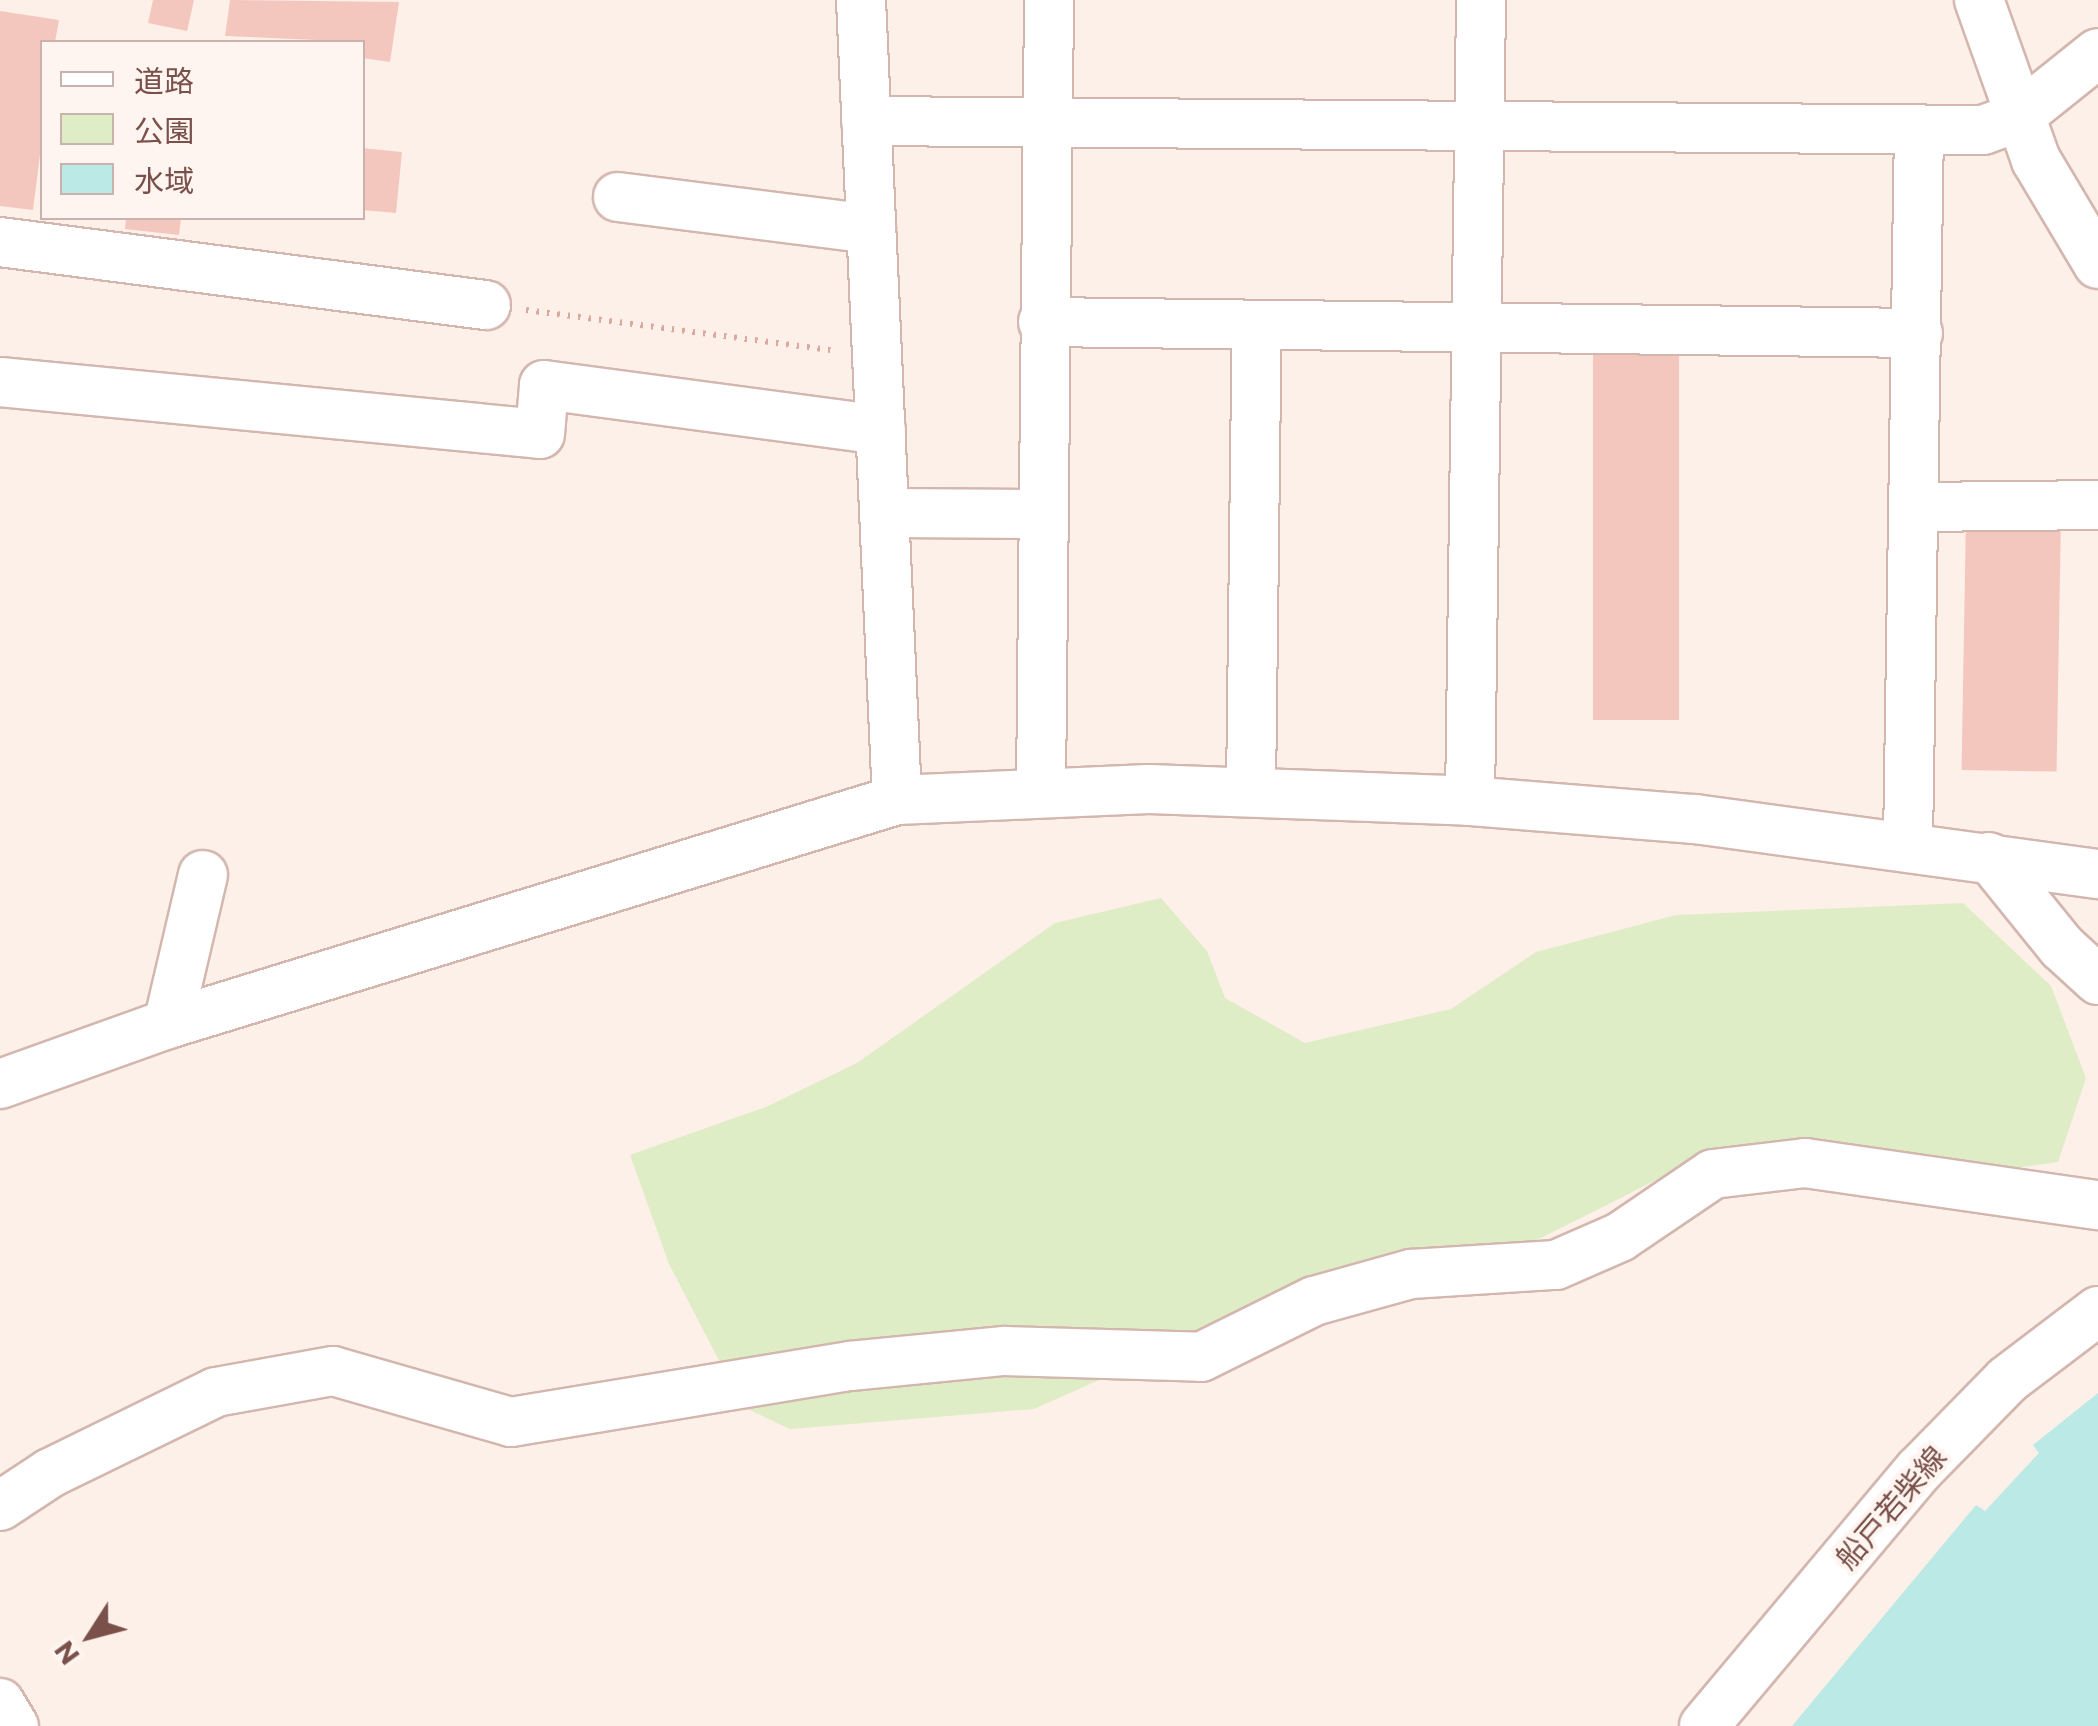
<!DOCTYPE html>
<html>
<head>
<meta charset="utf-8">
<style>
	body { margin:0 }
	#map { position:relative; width:2098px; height:1726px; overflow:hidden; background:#fdf0e8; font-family:Commissioner,"Noto Sans JP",sans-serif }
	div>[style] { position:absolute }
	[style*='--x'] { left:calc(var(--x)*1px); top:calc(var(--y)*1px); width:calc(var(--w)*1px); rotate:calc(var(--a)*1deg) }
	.green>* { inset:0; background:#deedc5 }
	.water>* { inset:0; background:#bbe9e5 }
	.building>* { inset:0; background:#f4c7be; transform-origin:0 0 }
	.path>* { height:6px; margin-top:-3px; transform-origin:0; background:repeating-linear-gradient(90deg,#daa9a0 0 2.5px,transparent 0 10.5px) }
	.roads { filter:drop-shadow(2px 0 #d3b7af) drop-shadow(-2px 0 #d3b7af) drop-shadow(0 2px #d3b7af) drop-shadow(0 -2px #d3b7af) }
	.minor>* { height:48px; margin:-24px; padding:0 24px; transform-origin:24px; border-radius:24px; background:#fff }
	span { translate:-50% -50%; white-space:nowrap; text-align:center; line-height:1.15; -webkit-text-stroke:8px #fff5f0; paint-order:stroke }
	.street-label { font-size:30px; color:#7a504a }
	.legend { position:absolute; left:40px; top:40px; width:325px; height:180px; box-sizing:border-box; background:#fff5f0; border:2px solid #cab3ae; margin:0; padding:12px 18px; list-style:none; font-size:30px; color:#7a504a }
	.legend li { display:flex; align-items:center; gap:20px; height:50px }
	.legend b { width:50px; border:2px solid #cab3ae }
	.north { position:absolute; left:40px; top:1586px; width:100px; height:100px; -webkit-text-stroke:8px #fff5f0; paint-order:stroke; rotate:234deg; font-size:28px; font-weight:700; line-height:40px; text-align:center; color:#7a504a }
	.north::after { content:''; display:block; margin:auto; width:35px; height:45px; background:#7a504a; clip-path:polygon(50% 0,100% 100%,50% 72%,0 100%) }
</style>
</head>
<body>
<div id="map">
	<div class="green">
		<div style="clip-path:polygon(1161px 898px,1207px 951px,1225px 998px,1305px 1043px,1451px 1009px,1536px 952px,1676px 915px,1963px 903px,2051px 986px,2086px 1078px,2058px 1162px,1957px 1176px,1757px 1154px,1672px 1172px,1535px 1241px,1238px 1318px,1034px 1409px,790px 1429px,743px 1407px,669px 1264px,630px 1155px,768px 1106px,857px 1063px,1055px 923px)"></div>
	</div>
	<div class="water">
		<div style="clip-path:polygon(2098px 1393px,2098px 1726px,1792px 1726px,1976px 1505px,1985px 1511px,2039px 1453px,2033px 1445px)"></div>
	</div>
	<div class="building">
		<div style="clip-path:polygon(153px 0,194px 0,187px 31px,148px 23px)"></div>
		<div style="clip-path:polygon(230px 0,399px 2px,390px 62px,362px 58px,362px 42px,225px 36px)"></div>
		<div style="clip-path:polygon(0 11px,59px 20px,55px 42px,42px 42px,42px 139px,33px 210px,0 206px)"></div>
		<div style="clip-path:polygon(362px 148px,402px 152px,396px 213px,362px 210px)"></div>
		<div style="clip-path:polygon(126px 218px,181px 218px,179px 235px,125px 229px)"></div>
		<div style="left:1593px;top:347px;width:86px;height:373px"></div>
		<div style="left:1966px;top:516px;width:95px;height:254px;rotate:1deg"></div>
	</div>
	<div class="path">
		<div style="--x:526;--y:310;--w:313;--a:7.5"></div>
	</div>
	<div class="roads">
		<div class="minor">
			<div style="--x:861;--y:0;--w:801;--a:87.42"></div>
			<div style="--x:1979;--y:0;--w:170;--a:70.4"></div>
			<div style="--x:2036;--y:160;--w:121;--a:59.2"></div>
			<div style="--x:866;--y:121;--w:1117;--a:0.46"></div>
			<div style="--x:1983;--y:130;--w:37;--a:-20"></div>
			<div style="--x:2018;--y:117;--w:102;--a:-38.7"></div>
			<div style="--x:618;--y:197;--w:255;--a:7.2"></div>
			<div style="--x:0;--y:242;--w:490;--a:7.4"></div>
			<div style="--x:1043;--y:322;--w:875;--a:0.72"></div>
			<div style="--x:0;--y:382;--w:542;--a:5.5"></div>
			<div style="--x:540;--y:434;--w:49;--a:-85.3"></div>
			<div style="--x:544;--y:385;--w:340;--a:7.6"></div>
			<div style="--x:1915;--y:507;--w:183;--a:-0.6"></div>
			<div style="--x:885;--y:513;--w:156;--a:0.4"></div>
			<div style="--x:1041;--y:790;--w:790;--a:-89.42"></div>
			<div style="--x:1251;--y:791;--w:466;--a:-89.3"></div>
			<div style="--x:1470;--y:801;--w:801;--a:-89.21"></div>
			<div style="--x:1908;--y:844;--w:714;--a:-89.12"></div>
			<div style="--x:1989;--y:857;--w:116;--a:51"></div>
			<div style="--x:2062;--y:947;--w:49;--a:42.5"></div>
			<div style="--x:168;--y:1024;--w:153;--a:-76.8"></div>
			<div style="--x:0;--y:1084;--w:178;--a:-19.7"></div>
			<div style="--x:168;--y:1024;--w:763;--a:-17.08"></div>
			<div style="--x:897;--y:800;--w:252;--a:-2.5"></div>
			<div style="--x:1149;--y:789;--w:321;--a:2.1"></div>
			<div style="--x:1470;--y:801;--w:226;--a:4.6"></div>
			<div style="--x:1695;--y:819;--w:407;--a:7.8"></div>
			<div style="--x:0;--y:1506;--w:60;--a:-33.4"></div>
			<div style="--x:50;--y:1473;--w:185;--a:-26"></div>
			<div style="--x:216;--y:1392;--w:119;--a:-10.2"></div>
			<div style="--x:333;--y:1371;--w:185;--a:16"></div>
			<div style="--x:511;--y:1422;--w:344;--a:-9.4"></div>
			<div style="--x:850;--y:1366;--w:155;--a:-5.6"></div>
			<div style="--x:1004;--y:1351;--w:197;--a:1.7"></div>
			<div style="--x:1201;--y:1357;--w:126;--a:-26.4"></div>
			<div style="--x:1314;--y:1301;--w:101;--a:-15.6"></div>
			<div style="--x:1411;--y:1274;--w:145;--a:-3.6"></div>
			<div style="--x:1556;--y:1265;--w:70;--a:-23.6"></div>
			<div style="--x:1620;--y:1237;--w:112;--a:-34.1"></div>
			<div style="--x:1713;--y:1174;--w:93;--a:-6.8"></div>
			<div style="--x:1805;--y:1163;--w:296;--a:8.2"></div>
			<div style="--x:0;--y:1703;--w:27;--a:59"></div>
			<div style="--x:1704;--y:1726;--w:334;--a:-50"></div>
			<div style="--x:1919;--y:1470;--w:126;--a:-45.6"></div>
			<div style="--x:2007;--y:1380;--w:114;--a:-37.2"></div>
		</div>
	</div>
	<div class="street-label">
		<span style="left:1890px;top:1507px;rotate:-49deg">船戸若柴線</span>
	</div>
	<ul class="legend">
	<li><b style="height:12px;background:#fff"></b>道路</li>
	<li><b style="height:28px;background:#deedc5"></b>公園</li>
	<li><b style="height:28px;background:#bbe9e5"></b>水域</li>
	</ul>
	<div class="north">N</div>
</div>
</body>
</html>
